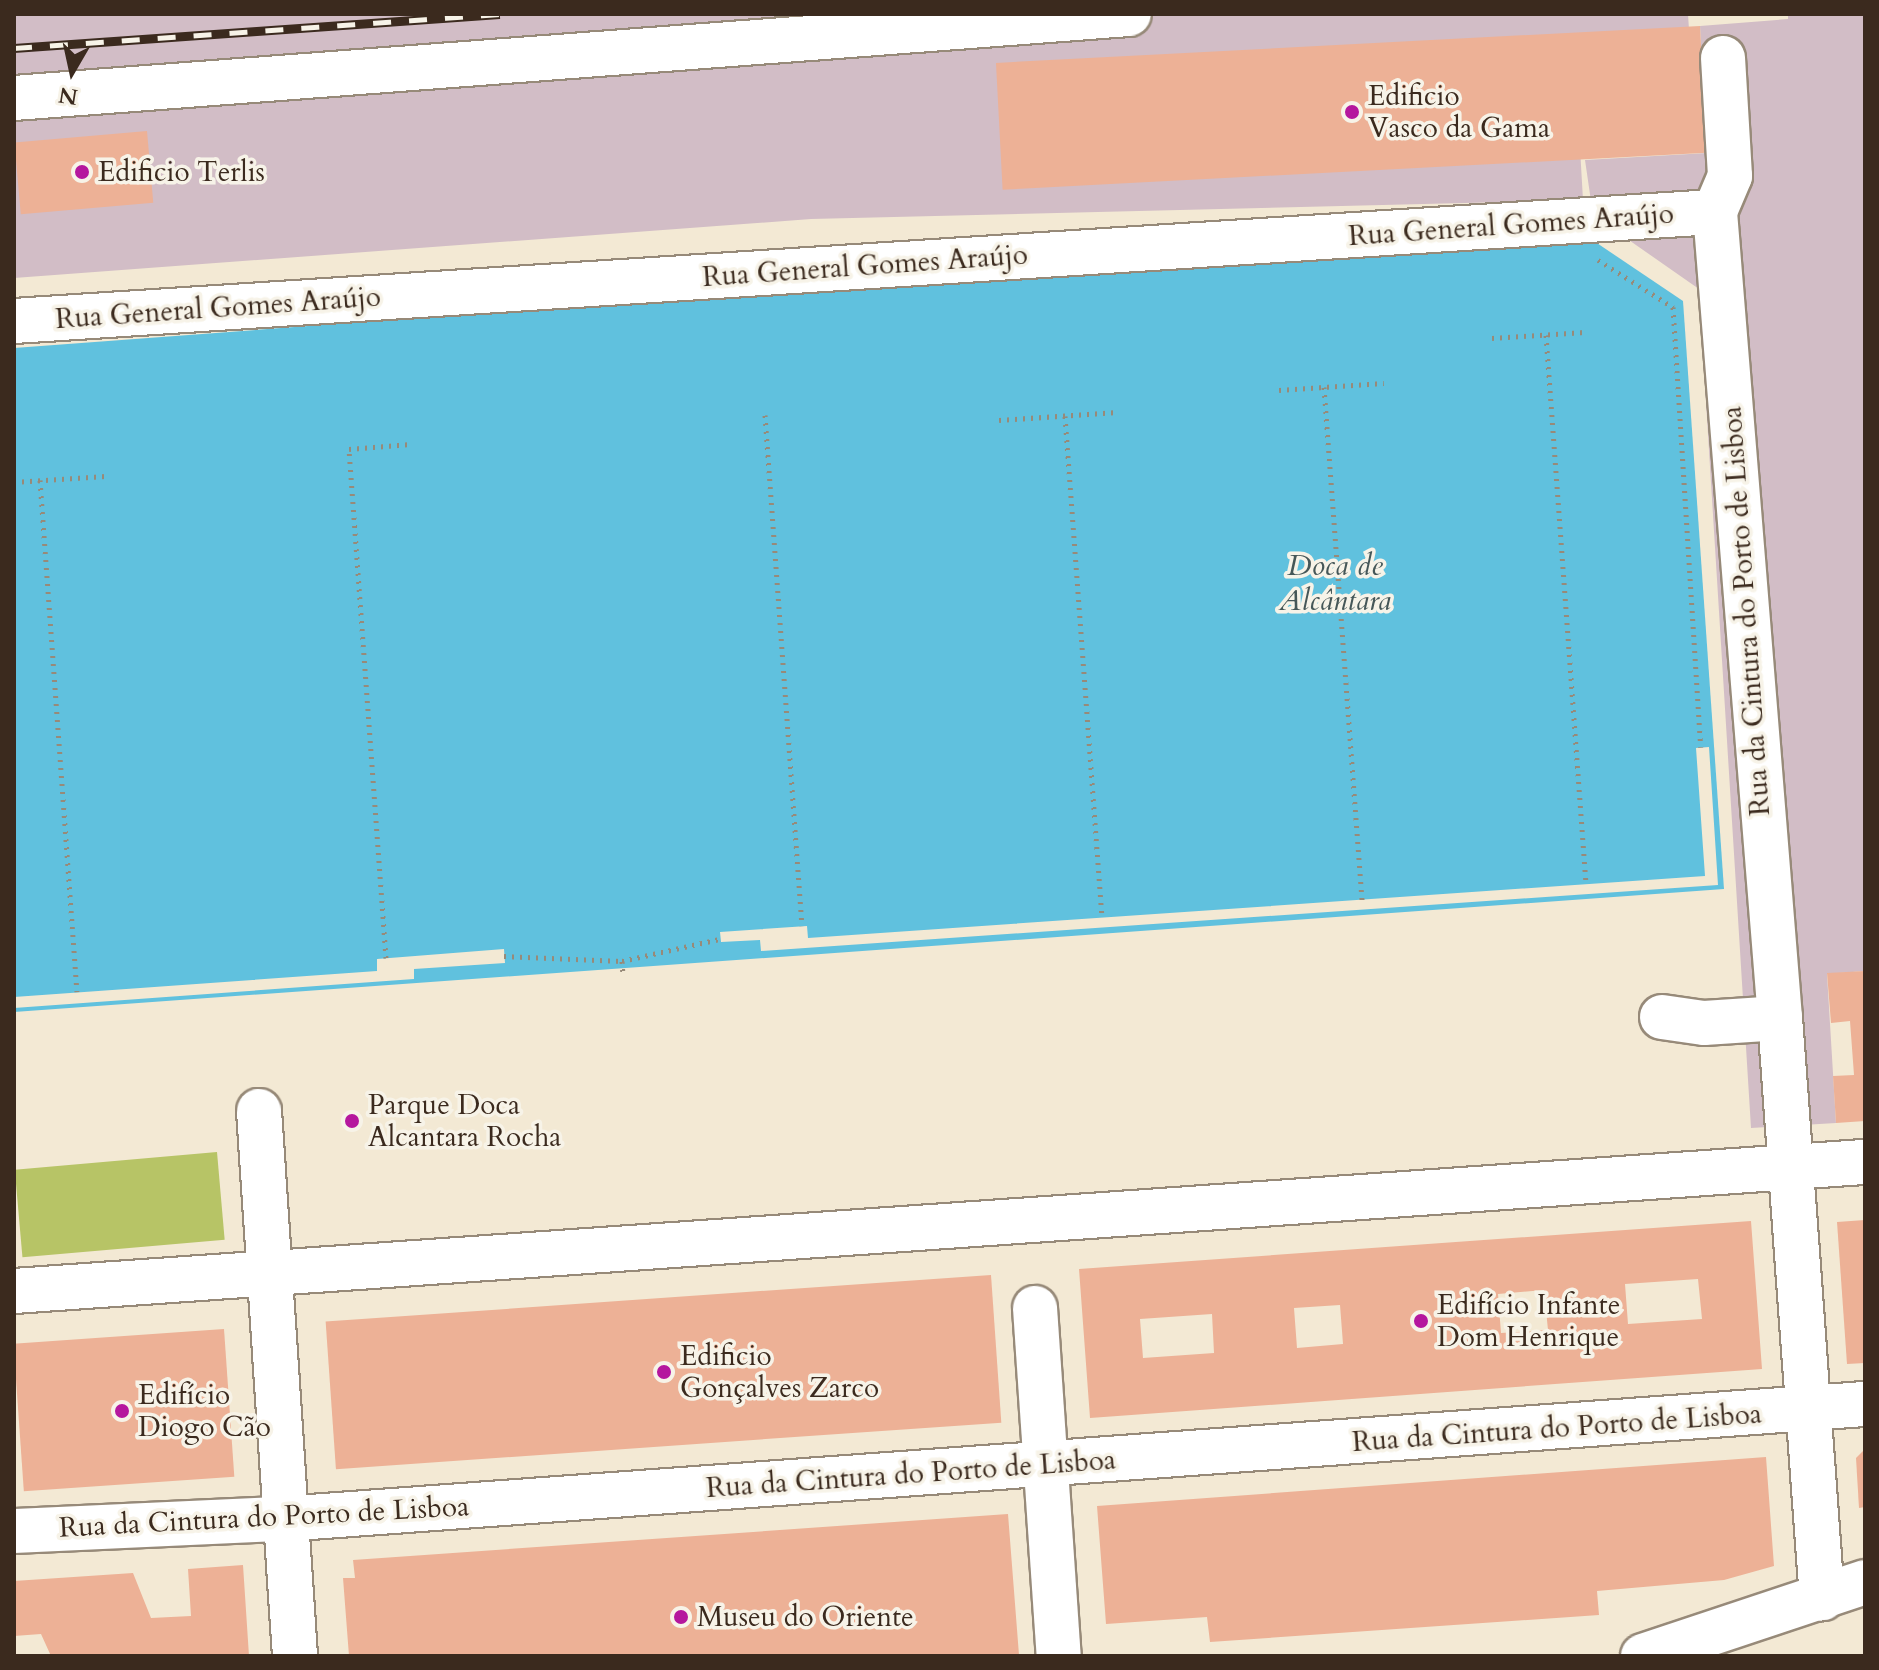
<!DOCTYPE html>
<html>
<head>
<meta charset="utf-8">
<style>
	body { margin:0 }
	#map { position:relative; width:1879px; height:1670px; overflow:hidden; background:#f3e9d4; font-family:Cardo,serif }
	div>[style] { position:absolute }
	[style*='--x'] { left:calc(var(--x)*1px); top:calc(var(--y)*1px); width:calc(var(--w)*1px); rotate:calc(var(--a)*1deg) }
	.industrial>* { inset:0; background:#d2bdc6 }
	.green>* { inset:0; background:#b7c466; transform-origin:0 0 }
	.water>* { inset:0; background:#60c1de }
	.pier>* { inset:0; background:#f3e9d4 }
	.building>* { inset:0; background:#edb196; transform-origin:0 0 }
	.path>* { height:5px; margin-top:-2.5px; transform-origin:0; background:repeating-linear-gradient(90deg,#978a79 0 2px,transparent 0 8px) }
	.roads { filter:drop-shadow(2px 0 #978a79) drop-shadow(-2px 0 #978a79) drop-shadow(0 2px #978a79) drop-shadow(0 -2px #978a79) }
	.minor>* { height:44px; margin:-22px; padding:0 22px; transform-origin:22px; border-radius:22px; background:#fff }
	.major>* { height:44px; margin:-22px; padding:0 22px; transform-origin:22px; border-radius:22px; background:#fff }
	.rail>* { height:9px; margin-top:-4.5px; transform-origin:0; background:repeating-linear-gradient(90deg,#f7f3e8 0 18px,#3b2a1e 0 36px); box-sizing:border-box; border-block:2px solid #3b2a1e }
	.dots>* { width:22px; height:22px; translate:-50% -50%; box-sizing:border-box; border:4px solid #f7f3e8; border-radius:50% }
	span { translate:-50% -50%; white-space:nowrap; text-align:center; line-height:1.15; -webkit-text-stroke:7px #f7f3e8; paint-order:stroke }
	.poi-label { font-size:28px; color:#3b2a1e }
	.left { translate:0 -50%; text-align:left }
	.street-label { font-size:28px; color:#3b2a1e }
	.water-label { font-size:30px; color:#465758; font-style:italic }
	.frame { position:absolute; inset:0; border:16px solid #3b2a1e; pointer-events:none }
	.north { position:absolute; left:32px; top:32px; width:80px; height:80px; -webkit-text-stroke:6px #f7f3e8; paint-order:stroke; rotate:189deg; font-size:22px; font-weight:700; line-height:32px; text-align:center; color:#3b2a1e }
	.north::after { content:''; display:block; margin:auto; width:28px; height:36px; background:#3b2a1e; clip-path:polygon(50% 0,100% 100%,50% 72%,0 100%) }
</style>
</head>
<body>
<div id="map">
	<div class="industrial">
		<div style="clip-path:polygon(14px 14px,1688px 14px,1696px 140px,1580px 148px,1583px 200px,811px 219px,14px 278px)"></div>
		<div style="clip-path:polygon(1788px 14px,1865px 14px,1865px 971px,1827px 974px,1836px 1123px,1751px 1128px,1699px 289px,1593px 215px,1585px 160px,1707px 153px,1700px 26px,1788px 19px)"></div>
	</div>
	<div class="green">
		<div style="left:217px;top:1152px;width:88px;height:203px;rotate:85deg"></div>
	</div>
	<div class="water">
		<div style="clip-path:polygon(1579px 231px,1683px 301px,1724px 889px,14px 1012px,14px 348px)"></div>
	</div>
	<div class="pier">
		<div style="clip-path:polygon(1709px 747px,1718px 885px,761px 951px,760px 940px,721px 942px,720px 932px,807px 926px,808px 938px,1705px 876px,1696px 748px)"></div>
		<div style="clip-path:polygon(504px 949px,505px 963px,414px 969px,414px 979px,14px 1008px,14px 997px,377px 971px,377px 959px)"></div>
	</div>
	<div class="building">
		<div style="left:1700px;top:26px;width:127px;height:705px;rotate:87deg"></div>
		<div style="left:147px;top:131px;width:72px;height:133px;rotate:85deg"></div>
		<div style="clip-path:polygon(1865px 971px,1865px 1121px,1836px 1123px,1833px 1076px,1854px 1075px,1850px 1021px,1831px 1023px,1827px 973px)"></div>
		<div style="clip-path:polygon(1865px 1220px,1865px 1363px,1847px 1364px,1837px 1222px)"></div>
		<div style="clip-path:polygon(evenodd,1751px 1221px,1762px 1369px,1090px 1418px,1079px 1269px,1751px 1221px,1698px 1279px,1702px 1319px,1628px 1324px,1625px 1284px,1698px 1279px,1751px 1221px,1544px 1290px,1548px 1330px,1501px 1333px,1498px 1294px,1544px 1290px,1751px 1221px,1340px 1305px,1343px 1344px,1297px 1348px,1294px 1308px,1340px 1305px,1751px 1221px,1212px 1314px,1214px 1353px,1143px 1358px,1140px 1319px,1212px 1314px)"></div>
		<div style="left:991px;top:1275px;width:148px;height:667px;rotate:86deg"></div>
		<div style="left:224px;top:1329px;width:148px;height:211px;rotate:86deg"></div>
		<div style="clip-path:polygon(1865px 1449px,1865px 1507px,1859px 1508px,1856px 1458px)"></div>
		<div style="clip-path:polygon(1766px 1457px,1774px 1566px,1724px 1580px,1597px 1591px,1599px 1615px,1210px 1642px,1207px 1617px,1106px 1624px,1097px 1506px)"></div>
		<div style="clip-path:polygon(1008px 1514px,1019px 1655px,349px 1656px,343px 1578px,355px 1578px,353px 1560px)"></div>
		<div style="clip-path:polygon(243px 1565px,249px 1656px,51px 1656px,41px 1634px,14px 1636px,14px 1581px,133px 1573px,151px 1618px,191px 1616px,188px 1569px)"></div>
	</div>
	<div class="path">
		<div style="--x:1598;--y:260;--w:89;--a:32.1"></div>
		<div style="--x:1673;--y:307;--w:441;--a:86.4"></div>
		<div style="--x:1546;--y:335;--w:550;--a:85.83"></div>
		<div style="--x:1492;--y:338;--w:93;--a:-3.7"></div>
		<div style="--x:1324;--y:387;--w:514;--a:85.76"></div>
		<div style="--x:1279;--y:390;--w:105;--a:-3.8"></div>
		<div style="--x:765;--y:415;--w:512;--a:85.86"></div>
		<div style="--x:1065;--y:416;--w:503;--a:85.78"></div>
		<div style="--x:999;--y:420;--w:119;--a:-3.8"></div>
		<div style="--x:40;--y:480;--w:513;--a:85.87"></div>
		<div style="--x:14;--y:482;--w:92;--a:-3.7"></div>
		<div style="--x:504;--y:956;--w:118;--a:2.4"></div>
		<div style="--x:622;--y:961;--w:100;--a:-12.7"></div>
		<div style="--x:386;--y:958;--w:510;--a:-94.16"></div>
		<div style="--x:349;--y:449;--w:62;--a:-4.6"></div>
		<div style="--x:622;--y:961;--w:15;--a:86"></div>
	</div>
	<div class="roads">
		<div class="minor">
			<div style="--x:1723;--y:58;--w:118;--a:86.6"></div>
			<div style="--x:1730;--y:176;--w:39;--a:113"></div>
			<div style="--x:1715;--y:212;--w:809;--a:85.39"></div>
			<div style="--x:1780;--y:1018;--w:582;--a:85.86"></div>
			<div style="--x:14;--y:98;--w:1118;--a:-4.31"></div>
			<div style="--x:14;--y:321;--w:1704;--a:-3.67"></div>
			<div style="--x:1662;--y:1017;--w:42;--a:8.1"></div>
			<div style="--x:1704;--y:1023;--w:76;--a:-3.8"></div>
			<div style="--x:259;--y:1111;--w:546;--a:86.22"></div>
			<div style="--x:14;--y:1291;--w:1855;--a:-3.99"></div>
			<div style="--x:1035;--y:1308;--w:349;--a:86.1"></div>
			<div style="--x:14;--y:1531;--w:269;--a:-2.6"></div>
			<div style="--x:283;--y:1519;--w:1586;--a:-4.16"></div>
		</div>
		<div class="major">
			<div style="--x:1643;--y:1656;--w:234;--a:-18.4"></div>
		</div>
	</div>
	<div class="rail">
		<div style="--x:14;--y:48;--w:487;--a:-4"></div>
	</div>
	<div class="dots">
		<div style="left:1352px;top:112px;background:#b5179e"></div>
		<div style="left:82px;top:172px;background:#b5179e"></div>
		<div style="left:352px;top:1121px;background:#b5179e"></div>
		<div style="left:1421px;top:1321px;background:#b5179e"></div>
		<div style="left:664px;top:1372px;background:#b5179e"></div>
		<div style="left:122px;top:1411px;background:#b5179e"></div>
		<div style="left:681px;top:1617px;background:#b5179e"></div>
	</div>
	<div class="poi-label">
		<span class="left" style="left:1368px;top:112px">Edificio<br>Vasco da Gama</span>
		<span class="left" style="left:98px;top:172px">Edificio Terlis</span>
		<span class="left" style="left:368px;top:1121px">Parque Doca<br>Alcantara Rocha</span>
		<span class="left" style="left:1437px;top:1321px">Edifício Infante<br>Dom Henrique</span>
		<span class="left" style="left:680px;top:1372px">Edificio<br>Gonçalves Zarco</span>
		<span class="left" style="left:138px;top:1411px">Edifício<br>Diogo Cão</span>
		<span class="left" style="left:697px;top:1617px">Museu do Oriente</span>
	</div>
	<div class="street-label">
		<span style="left:1511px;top:225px;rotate:-4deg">Rua General Gomes Araújo</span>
		<span style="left:865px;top:266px;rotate:-4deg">Rua General Gomes Araújo</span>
		<span style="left:218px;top:308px;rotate:-4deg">Rua General Gomes Araújo</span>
		<span style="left:1746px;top:611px;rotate:-94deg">Rua da Cintura do Porto de Lisboa</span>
		<span style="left:1557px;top:1428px;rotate:-4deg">Rua da Cintura do Porto de Lisboa</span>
		<span style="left:911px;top:1474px;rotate:-4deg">Rua da Cintura do Porto de Lisboa</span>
		<span style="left:264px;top:1517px;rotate:-3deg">Rua da Cintura do Porto de Lisboa</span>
	</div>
	<div class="water-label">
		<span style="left:1335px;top:583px">Doca de<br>Alcântara</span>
	</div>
	<div class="frame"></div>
	<div class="north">N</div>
</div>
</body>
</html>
